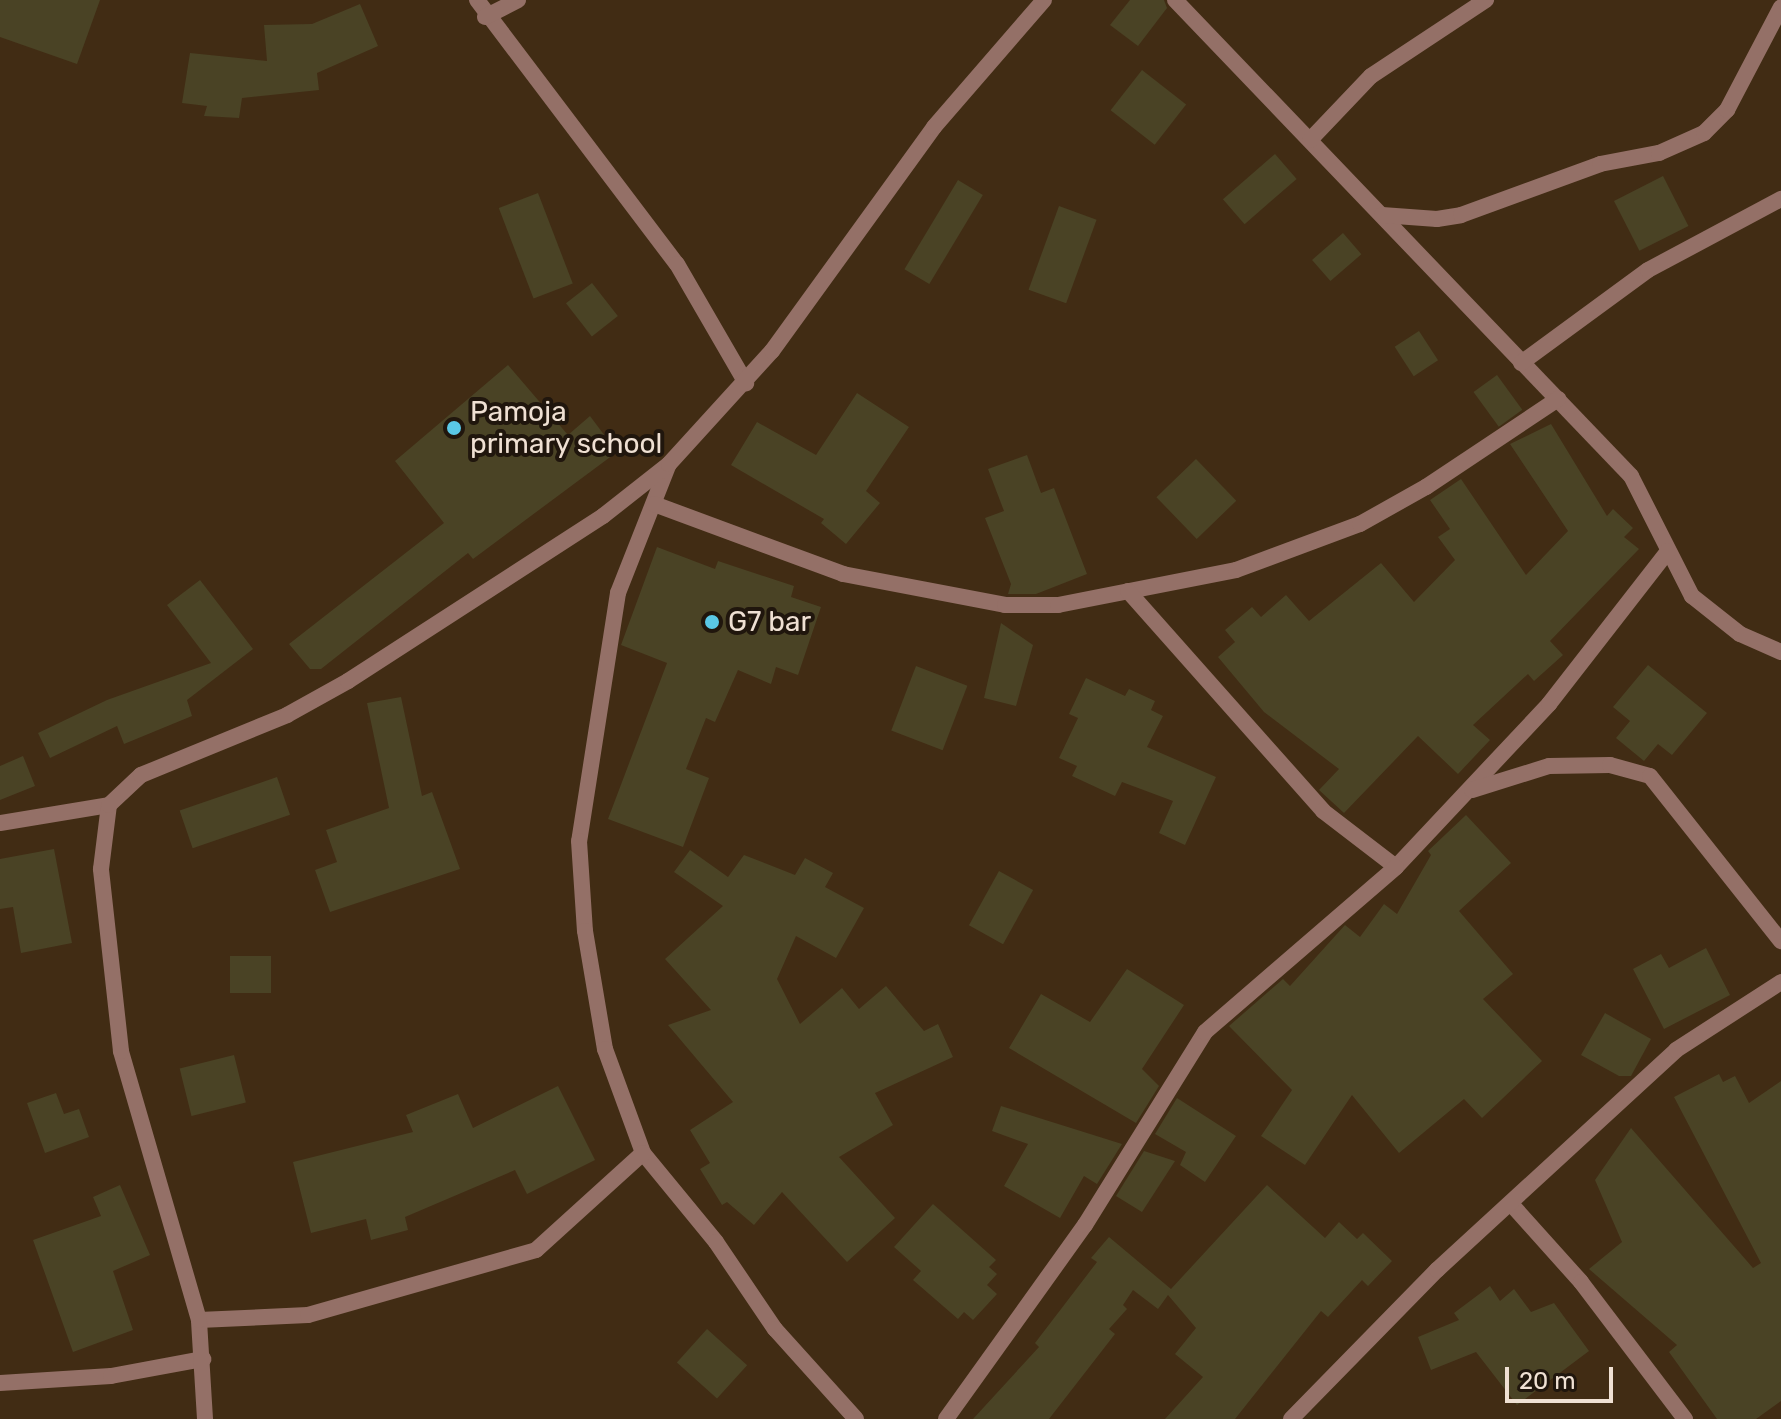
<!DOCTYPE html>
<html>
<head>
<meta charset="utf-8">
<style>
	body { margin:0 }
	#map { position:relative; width:1781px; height:1419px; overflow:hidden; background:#412c14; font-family:Rubik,sans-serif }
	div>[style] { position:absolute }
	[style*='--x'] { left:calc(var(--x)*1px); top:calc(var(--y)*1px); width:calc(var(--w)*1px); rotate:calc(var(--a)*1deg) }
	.building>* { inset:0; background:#4a4325; transform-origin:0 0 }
	.minor>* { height:16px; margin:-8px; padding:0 8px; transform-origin:8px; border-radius:8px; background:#947067 }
	.dots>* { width:22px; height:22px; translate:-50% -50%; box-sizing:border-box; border:4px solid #20160d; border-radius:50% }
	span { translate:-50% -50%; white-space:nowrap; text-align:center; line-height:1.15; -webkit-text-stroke:8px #20160d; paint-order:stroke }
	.poi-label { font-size:28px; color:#efe0d3 }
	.left { translate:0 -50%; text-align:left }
	.scale { position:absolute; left:1505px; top:1367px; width:108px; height:36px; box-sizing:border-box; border:4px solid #efe0d3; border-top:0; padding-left:10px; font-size:24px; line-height:28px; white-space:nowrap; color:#efe0d3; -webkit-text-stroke:6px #20160d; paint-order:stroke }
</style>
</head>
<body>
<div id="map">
	<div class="building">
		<div style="clip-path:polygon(0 0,100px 0,77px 64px,0 37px)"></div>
		<div style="clip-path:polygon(1130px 0,1164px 0,1167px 8px,1138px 46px,1110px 25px)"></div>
		<div style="clip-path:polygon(360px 4px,378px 46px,317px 73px,319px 90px,242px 98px,239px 118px,204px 116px,207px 106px,182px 103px,190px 53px,267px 61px,264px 25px,312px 24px)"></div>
		<div style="left:1142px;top:70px;width:56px;height:51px;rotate:38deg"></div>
		<div style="left:1275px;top:154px;width:33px;height:69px;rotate:49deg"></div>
		<div style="left:1663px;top:176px;width:56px;height:55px;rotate:63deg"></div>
		<div style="left:958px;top:180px;width:29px;height:104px;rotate:31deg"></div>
		<div style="left:538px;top:193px;width:97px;height:42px;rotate:69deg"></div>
		<div style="left:1059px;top:206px;width:40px;height:89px;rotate:20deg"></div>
		<div style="left:1343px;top:233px;width:28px;height:41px;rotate:49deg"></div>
		<div style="left:592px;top:283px;width:42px;height:33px;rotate:52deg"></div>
		<div style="left:1419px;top:331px;width:35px;height:29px;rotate:57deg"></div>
		<div style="clip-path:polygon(508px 365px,568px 435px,590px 416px,617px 452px,473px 559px,468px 553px,321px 669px,310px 669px,289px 644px,444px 523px,395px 461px)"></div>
		<div style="left:1497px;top:375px;width:43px;height:29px;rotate:54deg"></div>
		<div style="clip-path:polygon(857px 393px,909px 427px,866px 491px,880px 503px,846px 544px,821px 523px,824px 519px,731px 465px,757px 422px,816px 455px)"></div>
		<div style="clip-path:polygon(1551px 424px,1607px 516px,1613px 509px,1633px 528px,1624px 537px,1639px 549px,1550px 641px,1563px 655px,1534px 681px,1528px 674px,1473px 725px,1490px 740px,1458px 774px,1418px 736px,1344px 813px,1319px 790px,1339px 769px,1264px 712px,1218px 657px,1235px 642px,1225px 630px,1252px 607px,1261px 617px,1286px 595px,1309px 621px,1381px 563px,1414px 602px,1455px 560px,1438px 537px,1450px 529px,1430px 500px,1461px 479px,1526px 575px,1568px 531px,1510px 444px)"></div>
		<div style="clip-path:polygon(1027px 455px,1041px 493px,1054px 488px,1087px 574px,1036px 594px,1008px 594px,1011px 584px,985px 518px,1004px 511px,988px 469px)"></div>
		<div style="left:1196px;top:459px;width:58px;height:55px;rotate:46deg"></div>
		<div style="clip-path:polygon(657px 547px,715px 569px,718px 561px,794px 586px,791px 597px,821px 607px,798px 675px,776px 667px,771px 684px,738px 670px,715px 722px,706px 718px,686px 769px,709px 778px,683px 847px,608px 819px,667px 663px,621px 645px)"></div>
		<div style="clip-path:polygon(200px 580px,253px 649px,187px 700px,192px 716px,124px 744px,117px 726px,50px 758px,38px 733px,107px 700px,211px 663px,167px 605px)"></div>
		<div style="clip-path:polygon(1001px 623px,1033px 645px,1016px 706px,984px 698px)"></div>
		<div style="clip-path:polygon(1648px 665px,1707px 713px,1672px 755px,1658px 744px,1644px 761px,1616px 738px,1630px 721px,1613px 707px)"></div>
		<div style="left:916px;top:666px;width:55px;height:69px;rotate:21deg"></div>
		<div style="clip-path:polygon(1086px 678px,1125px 696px,1129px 689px,1155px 701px,1151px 710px,1163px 716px,1147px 747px,1216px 777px,1185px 845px,1159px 833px,1173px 801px,1122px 782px,1115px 796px,1072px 776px,1077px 766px,1059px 758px,1078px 718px,1069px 714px)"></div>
		<div style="clip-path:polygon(401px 697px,422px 796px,432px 792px,460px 869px,330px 912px,315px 870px,337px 862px,326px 830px,389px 808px,367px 703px)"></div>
		<div style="clip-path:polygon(23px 756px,35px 786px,0 800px,0 766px)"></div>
		<div style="left:277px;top:777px;width:40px;height:103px;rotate:71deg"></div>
		<div style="clip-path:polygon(1466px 815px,1511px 863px,1459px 911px,1513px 974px,1483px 999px,1542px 1061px,1482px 1118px,1464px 1099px,1399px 1153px,1352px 1095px,1305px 1165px,1261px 1136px,1292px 1090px,1229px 1026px,1283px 979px,1290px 986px,1345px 925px,1360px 937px,1384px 904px,1397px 914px,1431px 855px,1428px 851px)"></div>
		<div style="clip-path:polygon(54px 849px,72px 943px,21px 953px,13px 907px,0 909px,0 859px)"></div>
		<div style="clip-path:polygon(690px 850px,728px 877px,744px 855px,795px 875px,805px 858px,833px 873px,825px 887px,864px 908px,836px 958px,796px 936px,777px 979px,800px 1024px,842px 988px,859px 1009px,886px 986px,924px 1031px,938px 1024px,953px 1057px,875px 1093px,893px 1125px,839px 1157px,895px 1218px,847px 1262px,782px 1192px,754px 1225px,727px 1202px,722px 1205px,700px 1169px,710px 1163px,690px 1130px,733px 1102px,668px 1025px,711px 1010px,665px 959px,723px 906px,674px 872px)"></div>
		<div style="left:999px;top:871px;width:39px;height:62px;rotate:29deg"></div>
		<div style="clip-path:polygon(1706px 948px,1730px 995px,1664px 1029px,1633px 969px,1661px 954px,1669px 968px)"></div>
		<div style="left:230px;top:956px;width:41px;height:37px"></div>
		<div style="clip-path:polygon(1127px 969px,1184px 1005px,1142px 1069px,1159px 1086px,1136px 1123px,1009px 1048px,1041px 994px,1090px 1022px)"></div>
		<div style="clip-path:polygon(1605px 1013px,1651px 1039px,1631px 1076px,1619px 1076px,1581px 1055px)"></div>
		<div style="left:234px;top:1055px;width:49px;height:56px;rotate:76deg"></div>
		<div style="clip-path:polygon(1719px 1074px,1723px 1082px,1735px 1076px,1749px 1103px,1781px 1081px,1781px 1401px,1756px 1419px,1717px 1419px,1669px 1352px,1677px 1345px,1589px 1269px,1622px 1242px,1595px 1180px,1631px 1128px,1753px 1268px,1761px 1263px,1674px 1097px)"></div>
		<div style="clip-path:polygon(558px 1086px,595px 1160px,527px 1194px,515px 1170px,405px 1217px,408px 1230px,371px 1240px,366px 1219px,311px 1233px,293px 1162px,413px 1132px,406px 1115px,458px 1094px,473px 1128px)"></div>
		<div style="clip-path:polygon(56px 1093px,64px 1114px,79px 1109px,89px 1137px,45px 1153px,27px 1103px)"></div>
		<div style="clip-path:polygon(1177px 1098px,1236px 1136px,1205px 1182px,1180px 1165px,1186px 1152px,1155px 1134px)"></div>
		<div style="clip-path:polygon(1001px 1106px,1122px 1144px,1097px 1184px,1084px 1176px,1060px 1218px,1004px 1186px,1028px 1144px,992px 1131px)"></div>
		<div style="clip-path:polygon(1144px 1151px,1175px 1161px,1142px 1212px,1116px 1196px)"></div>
		<div style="clip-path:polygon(120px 1185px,150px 1255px,113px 1271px,133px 1330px,73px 1352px,33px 1240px,101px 1216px,93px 1197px)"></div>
		<div style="clip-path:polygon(1267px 1185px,1325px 1238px,1339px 1222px,1357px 1239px,1363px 1233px,1392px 1261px,1368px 1286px,1362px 1280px,1328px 1317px,1321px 1311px,1235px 1419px,1165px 1419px,1203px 1377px,1175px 1354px,1196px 1328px,1168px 1295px,1158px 1309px,1133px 1290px,1123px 1305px,1127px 1309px,1109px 1329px,1115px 1334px,1049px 1419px,973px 1419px,1039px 1347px,1035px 1343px,1097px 1262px,1091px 1258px,1109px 1237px,1171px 1289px)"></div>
		<div style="clip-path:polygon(933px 1204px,996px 1260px,989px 1267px,997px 1274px,987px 1285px,997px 1294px,973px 1320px,964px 1312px,958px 1319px,913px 1280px,921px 1271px,894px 1247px)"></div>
		<div style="clip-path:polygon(1490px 1286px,1500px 1301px,1514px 1289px,1531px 1312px,1554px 1303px,1589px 1351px,1517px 1405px,1476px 1352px,1431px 1370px,1418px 1337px,1459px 1320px,1454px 1313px)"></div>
		<div style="left:707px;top:1329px;width:54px;height:45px;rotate:42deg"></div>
	</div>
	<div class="minor">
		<div style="--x:477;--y:0;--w:331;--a:52.9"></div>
		<div style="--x:677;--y:264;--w:138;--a:59.9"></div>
		<div style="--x:1175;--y:0;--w:659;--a:46.23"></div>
		<div style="--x:1631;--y:476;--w:135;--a:63.1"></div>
		<div style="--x:1692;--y:596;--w:61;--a:38.4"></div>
		<div style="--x:1740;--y:634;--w:45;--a:23.7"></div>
		<div style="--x:485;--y:17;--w:37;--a:-27"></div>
		<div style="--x:1310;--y:140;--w:88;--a:-46.4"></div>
		<div style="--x:1371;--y:76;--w:138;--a:-33.5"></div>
		<div style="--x:1382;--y:215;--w:55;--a:4.2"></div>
		<div style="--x:1437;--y:219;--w:24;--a:-9"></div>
		<div style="--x:1461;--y:215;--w:148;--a:-20.1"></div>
		<div style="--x:1600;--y:164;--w:60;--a:-10.6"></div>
		<div style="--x:1659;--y:153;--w:49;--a:-24"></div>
		<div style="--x:1704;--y:133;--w:33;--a:-45"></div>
		<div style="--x:1727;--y:110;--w:116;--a:-62.3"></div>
		<div style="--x:1521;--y:363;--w:157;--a:-36.2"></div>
		<div style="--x:1648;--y:270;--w:151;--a:-28.1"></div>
		<div style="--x:668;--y:466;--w:136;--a:111.5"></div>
		<div style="--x:618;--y:593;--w:251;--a:98.9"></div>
		<div style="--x:579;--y:841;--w:90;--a:86.2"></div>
		<div style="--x:585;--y:931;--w:120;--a:80.4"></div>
		<div style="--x:605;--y:1049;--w:111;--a:69.9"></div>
		<div style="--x:643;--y:1153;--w:115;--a:50.6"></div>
		<div style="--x:716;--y:1242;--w:105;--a:55.9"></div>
		<div style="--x:775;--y:1329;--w:121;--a:48"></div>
		<div style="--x:654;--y:504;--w:202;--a:20.3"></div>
		<div style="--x:843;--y:574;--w:165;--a:10.8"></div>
		<div style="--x:1005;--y:605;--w:53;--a:0"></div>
		<div style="--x:1058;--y:605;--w:181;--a:-11.1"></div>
		<div style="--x:1236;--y:570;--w:132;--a:-20.4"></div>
		<div style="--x:1360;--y:524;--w:76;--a:-29.3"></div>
		<div style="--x:1426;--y:487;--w:159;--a:-33.7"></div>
		<div style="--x:1128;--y:591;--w:294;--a:48.4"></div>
		<div style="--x:1323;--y:811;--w:92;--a:37.5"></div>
		<div style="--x:1396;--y:867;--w:224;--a:-46.8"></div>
		<div style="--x:1549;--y:704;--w:194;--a:-52.1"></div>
		<div style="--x:1472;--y:790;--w:81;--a:-17.3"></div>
		<div style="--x:1549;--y:766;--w:61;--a:-0.9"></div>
		<div style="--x:1610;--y:765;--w:41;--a:15.4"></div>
		<div style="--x:1650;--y:776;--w:211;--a:51.6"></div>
		<div style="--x:0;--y:823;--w:110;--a:-9.4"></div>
		<div style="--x:1512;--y:1205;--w:103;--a:48.1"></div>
		<div style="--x:1581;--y:1282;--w:172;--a:52.8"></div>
		<div style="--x:199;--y:1320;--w:109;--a:-2.6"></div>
		<div style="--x:308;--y:1315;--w:237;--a:-15.9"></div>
		<div style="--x:536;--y:1250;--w:144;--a:-42.2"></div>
		<div style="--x:0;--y:1383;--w:111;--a:-3.6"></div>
		<div style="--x:111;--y:1376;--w:94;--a:-10.5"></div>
		<div style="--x:205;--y:1419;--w:99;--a:-93.5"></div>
		<div style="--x:199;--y:1320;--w:280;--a:-106.2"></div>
		<div style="--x:121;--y:1051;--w:183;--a:-96.3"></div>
		<div style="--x:101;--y:869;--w:64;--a:-82.9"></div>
		<div style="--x:109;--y:805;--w:44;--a:-43.2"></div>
		<div style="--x:141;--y:775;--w:158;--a:-22.3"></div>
		<div style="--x:287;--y:715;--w:70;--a:-29.1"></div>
		<div style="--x:348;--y:681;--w:304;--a:-32.9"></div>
		<div style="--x:603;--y:516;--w:84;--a:-38.2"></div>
		<div style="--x:669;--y:464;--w:153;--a:-47.7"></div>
		<div style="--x:772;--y:351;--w:276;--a:-54.1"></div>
		<div style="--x:934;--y:127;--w:168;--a:-49.1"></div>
		<div style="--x:946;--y:1419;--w:239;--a:-54.4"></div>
		<div style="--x:1085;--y:1225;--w:227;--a:-58.1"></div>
		<div style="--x:1205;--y:1032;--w:252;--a:-40.8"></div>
		<div style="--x:1291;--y:1419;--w:209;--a:-45.6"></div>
		<div style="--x:1437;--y:1270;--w:325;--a:-42.6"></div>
		<div style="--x:1676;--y:1050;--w:125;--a:-32.9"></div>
	</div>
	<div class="dots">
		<div style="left:454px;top:428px;background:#5ac8e6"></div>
		<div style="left:712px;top:622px;background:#5ac8e6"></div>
	</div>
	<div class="poi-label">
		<span class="left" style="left:470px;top:428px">Pamoja<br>primary school</span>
		<span class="left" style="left:728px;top:622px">G7 bar</span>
	</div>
	<div class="scale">20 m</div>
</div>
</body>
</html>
